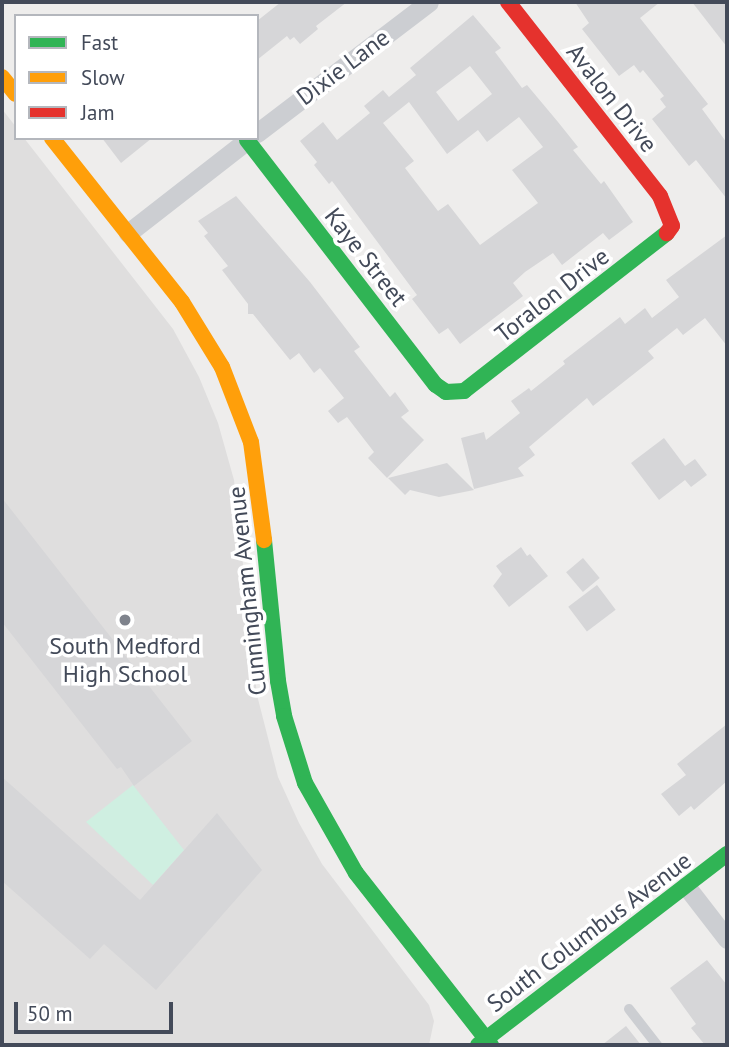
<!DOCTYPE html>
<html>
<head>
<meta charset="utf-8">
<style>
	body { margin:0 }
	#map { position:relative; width:729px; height:1047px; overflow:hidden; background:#eeedec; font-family:"PT Sans",sans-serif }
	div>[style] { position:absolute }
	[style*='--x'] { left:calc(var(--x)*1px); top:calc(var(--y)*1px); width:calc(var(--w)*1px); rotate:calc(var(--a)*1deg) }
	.education>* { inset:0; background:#dfdede }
	.green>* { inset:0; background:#cfefe1 }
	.building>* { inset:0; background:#d6d6d8; transform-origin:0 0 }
	.lane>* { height:10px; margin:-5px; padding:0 5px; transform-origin:5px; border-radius:5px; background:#ccced2 }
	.street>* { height:19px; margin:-9.5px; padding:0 9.5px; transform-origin:9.5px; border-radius:9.5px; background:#ccced2 }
	.fast>* { height:16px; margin:-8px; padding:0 8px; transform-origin:8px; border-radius:8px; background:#30b455 }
	.slow>* { height:16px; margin:-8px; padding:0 8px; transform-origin:8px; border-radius:8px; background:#ff9f0a }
	.jam>* { height:16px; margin:-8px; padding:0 8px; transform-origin:8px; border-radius:8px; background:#e5322d }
	.dots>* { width:19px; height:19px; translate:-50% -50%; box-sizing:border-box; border:4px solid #fff; border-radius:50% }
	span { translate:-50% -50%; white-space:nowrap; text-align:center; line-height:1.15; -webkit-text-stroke:7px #fff; paint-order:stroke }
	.street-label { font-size:24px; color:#434a59 }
	.poi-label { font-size:24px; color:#434a59 }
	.frame { position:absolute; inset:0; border:4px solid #434a59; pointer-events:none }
	.legend { position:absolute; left:14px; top:14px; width:245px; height:126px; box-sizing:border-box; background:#fff; border:2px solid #b4b7bd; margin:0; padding:9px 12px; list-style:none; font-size:21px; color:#434a59 }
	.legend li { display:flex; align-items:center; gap:14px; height:35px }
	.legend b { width:35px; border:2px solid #b4b7bd }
	.scale { position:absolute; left:14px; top:1002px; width:159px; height:32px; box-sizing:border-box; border:4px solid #434a59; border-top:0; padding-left:9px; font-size:21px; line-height:24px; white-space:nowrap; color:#434a59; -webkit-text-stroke:5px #fff; paint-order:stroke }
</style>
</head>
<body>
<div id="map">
	<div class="education">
		<div style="clip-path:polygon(2px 109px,16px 127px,16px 138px,24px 138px,173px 329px,199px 377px,218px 423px,234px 480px,257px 695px,278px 777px,299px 823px,322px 864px,429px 1005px,434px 1021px,429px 1045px,2px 1045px)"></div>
	</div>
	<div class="green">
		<div style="clip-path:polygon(133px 785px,184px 850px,153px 885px,86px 822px)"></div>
	</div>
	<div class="building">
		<div style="clip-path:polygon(281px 2px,347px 2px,316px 26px,318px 29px,300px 44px,294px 37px,290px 40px,287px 36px,257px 60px,257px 21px)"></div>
		<div style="clip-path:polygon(575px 2px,660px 2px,640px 18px,708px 104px,702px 109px,727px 143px,727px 199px,696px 160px,689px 166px,652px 119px,666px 107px,660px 99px,664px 96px,643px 70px,640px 73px,634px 65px,619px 76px,582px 29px,589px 23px)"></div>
		<div style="clip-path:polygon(692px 2px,727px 2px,727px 47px)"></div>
		<div style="clip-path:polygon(evenodd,473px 15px,501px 48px,495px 52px,522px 88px,527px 85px,558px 122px,578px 147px,573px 150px,601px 184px,604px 181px,633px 222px,609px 240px,603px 233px,562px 265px,553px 253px,525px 272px,513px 283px,523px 296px,460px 344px,448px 328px,439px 334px,412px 299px,417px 295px,332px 181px,329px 184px,314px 165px,317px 162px,300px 141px,323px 122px,337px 140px,370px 113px,364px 106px,383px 90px,389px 97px,416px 75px,410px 68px,473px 15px,470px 66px,492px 94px,458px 121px,436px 92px,470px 66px,473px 15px,409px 102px,447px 154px,478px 130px,487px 142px,519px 117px,543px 147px,512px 170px,538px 203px,480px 245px,448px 204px,438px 211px,405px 168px,414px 161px,383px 123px,409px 102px)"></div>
		<div style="clip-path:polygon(102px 138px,152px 138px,121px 163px)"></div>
		<div style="clip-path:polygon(236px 196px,310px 282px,360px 347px,354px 351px,390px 397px,395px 392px,409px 411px,401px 417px,424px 440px,387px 478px,368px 458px,374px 452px,347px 417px,338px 423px,328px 411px,344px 398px,320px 368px,314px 373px,299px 353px,290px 360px,253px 314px,248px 314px,248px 304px,222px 270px,228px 266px,204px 236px,208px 233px,198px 221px)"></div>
		<div style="clip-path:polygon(727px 235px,727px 346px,705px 318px,683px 335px,677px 328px,648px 351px,654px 358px,616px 388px,593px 406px,587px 398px,529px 447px,535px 455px,518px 468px,524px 476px,474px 489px,461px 438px,484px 432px,486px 440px,520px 413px,511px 401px,529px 388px,531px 391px,565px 364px,563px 361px,620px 317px,625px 324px,645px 308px,652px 318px,679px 297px,666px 280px)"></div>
		<div style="clip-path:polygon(664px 438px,685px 466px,695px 459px,707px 475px,691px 487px,685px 480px,659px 500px,631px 463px)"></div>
		<div style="clip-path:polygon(447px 463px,474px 490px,439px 497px,410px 490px,405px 495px,388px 478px)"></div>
		<div style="clip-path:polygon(2px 498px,192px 741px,134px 786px,121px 767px,117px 769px,2px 622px)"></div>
		<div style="clip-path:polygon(521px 547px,527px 556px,530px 554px,548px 576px,509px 607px,493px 586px,502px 574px,496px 566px)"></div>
		<div style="left:583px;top:558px;width:26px;height:22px;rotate:50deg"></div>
		<div style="left:597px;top:585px;width:31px;height:36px;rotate:53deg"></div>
		<div style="clip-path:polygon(727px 724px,727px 781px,694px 810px,691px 806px,679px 816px,661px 794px,686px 775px,677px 764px)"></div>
		<div style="clip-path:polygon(2px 777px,140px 900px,217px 813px,262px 870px,156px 990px,104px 944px,90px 959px,2px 881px)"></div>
		<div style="clip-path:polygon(707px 960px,727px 985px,727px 1045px,705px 1045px,691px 1028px,696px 1024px,670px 988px)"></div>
		<div style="clip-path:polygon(626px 1026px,641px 1045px,602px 1045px)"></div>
	</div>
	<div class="lane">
		<div style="--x:629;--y:1009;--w:46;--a:52.1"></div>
	</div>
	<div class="street">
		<div style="--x:257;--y:133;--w:216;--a:-37.3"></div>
		<div style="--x:128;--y:233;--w:155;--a:-37.9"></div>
		<div style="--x:686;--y:886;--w:67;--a:52.3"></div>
	</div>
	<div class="fast">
		<div style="--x:247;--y:140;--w:309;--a:52.4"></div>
		<div style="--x:436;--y:385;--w:12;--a:35"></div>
		<div style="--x:446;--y:392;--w:18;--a:-3"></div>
		<div style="--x:464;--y:391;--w:257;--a:-37.9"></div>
		<div style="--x:264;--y:540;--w:142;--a:84.3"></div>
		<div style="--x:278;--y:681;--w:36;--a:80"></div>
		<div style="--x:284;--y:716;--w:70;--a:72.6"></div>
		<div style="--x:305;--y:783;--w:103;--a:60.5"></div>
		<div style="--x:356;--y:873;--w:219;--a:51.9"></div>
		<div style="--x:478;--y:1045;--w:314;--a:-37.5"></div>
	</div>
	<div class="slow">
		<div style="--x:2;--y:77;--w:22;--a:51"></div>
		<div style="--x:52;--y:138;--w:209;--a:51.6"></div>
		<div style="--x:182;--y:302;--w:76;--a:58.4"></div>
		<div style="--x:222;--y:367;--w:80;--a:68.9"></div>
		<div style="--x:251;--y:442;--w:99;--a:82.4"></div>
	</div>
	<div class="jam">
		<div style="--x:508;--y:2;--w:246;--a:51.9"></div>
		<div style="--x:660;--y:196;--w:32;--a:68"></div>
		<div style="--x:672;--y:226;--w:9;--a:126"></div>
	</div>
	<div class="dots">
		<div style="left:125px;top:620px;background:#7f838c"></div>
	</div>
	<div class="street-label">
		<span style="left:343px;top:67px;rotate:-37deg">Dixie Lane</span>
		<span style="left:612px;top:98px;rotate:52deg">Avalon Drive</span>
		<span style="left:366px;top:257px;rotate:52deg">Kaye Street</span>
		<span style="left:552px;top:295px;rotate:-38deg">Toralon Drive</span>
		<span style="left:247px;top:591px;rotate:-96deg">Cunningham Avenue</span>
		<span style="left:589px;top:932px;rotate:-37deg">South Columbus Avenue</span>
	</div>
	<div class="poi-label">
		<span style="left:125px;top:660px">South Medford<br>High School</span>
	</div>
	<div class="frame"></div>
	<ul class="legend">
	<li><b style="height:9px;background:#30b455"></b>Fast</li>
	<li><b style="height:9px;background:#ff9f0a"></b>Slow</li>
	<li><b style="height:9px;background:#e5322d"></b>Jam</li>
	</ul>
	<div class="scale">50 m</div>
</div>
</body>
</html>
